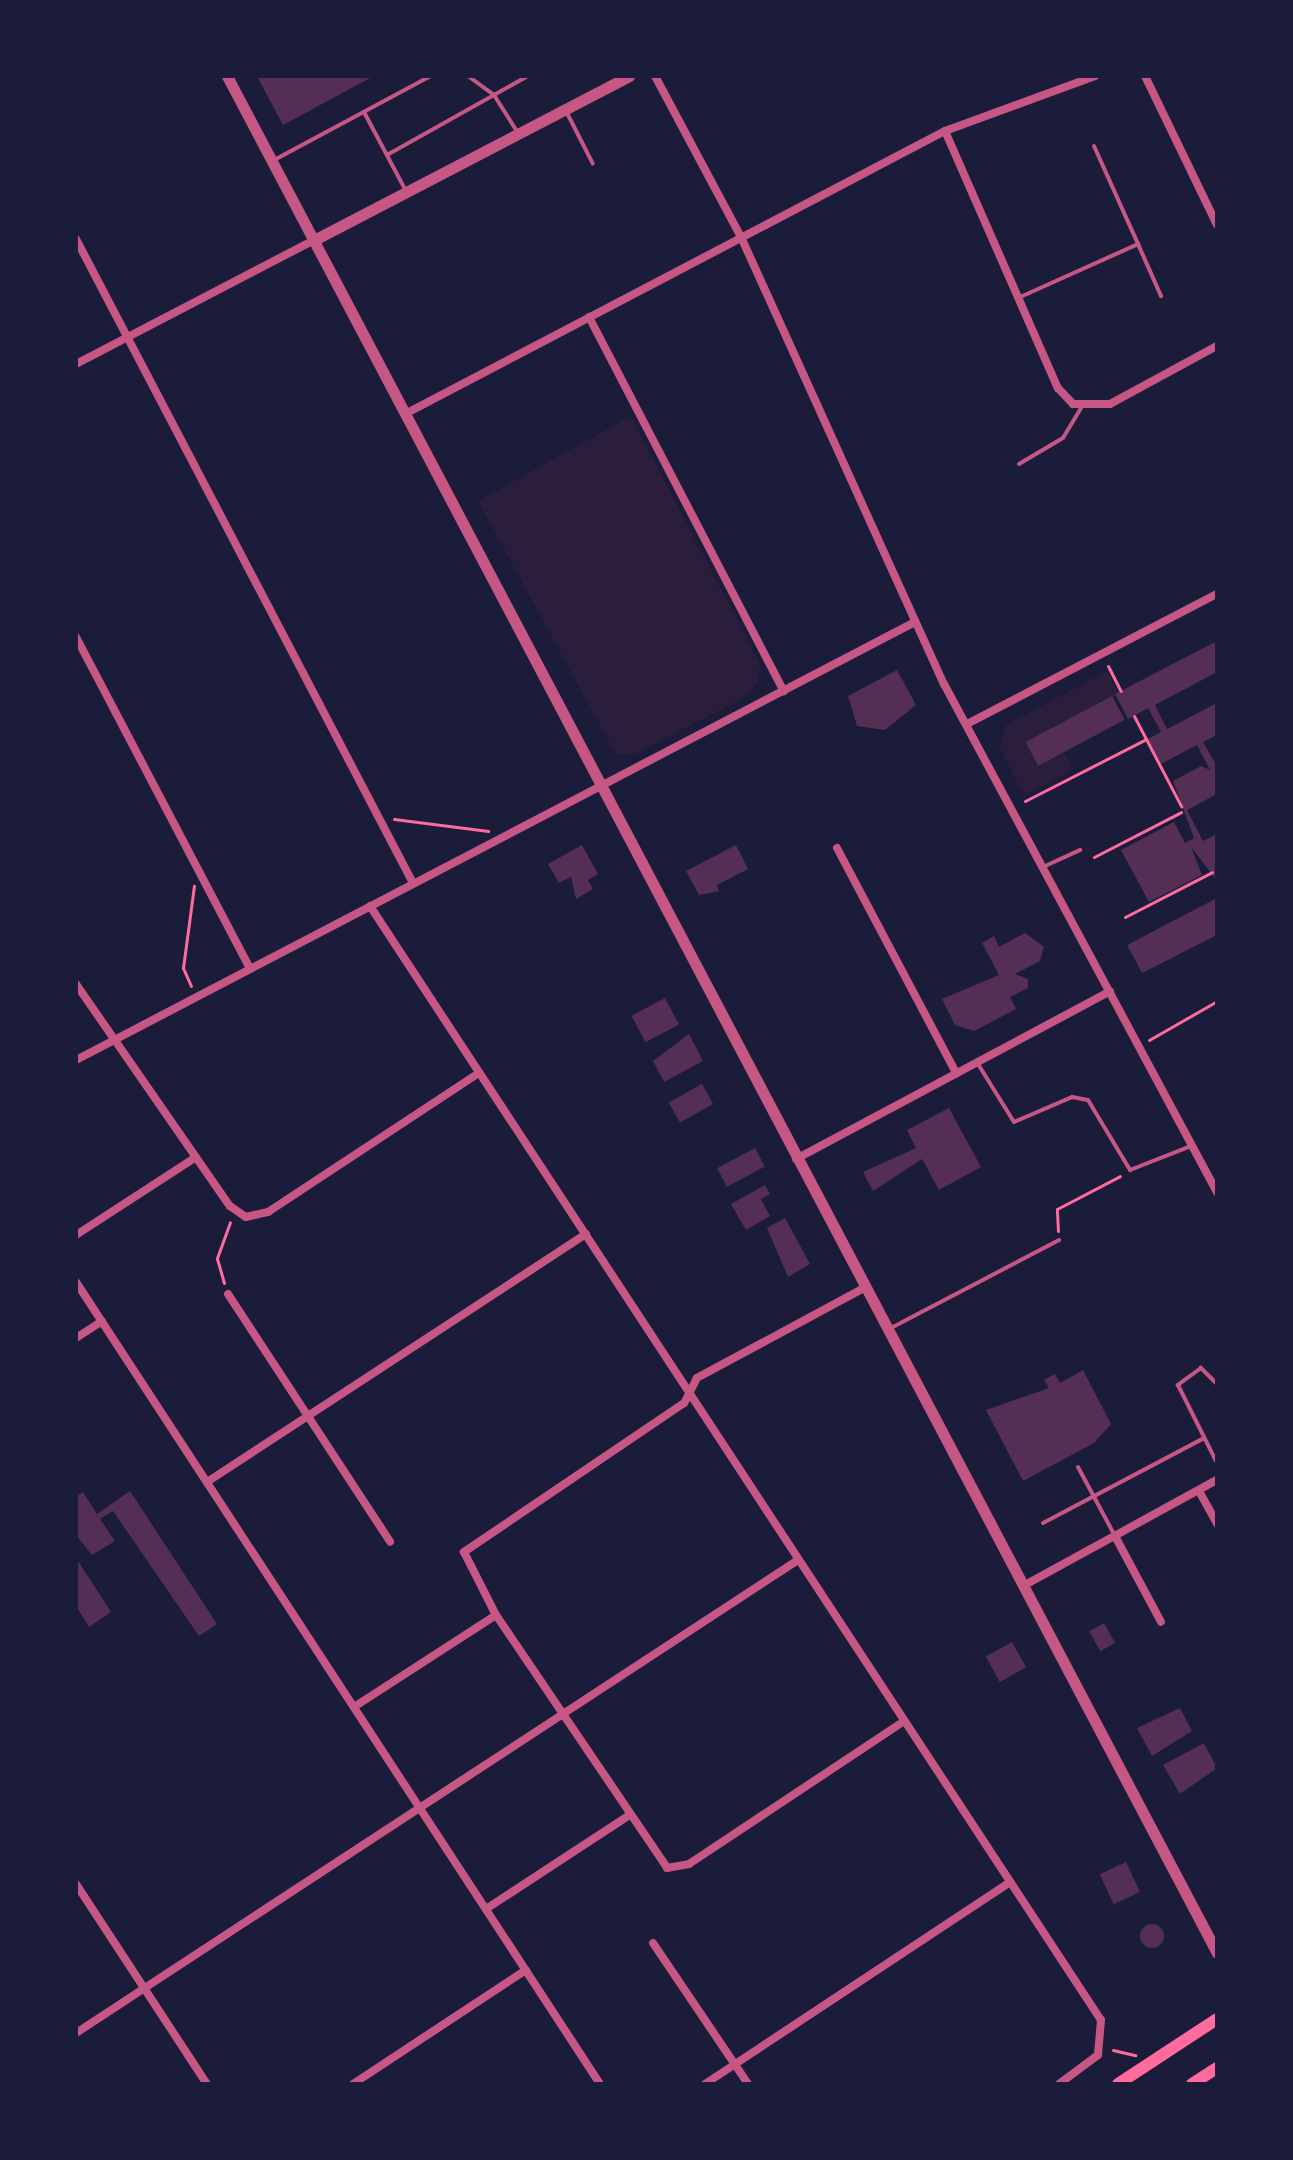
<!DOCTYPE html>
<html>
<head>
<meta charset="utf-8">
<style>
	body { margin:0 }
	#map { position:relative; width:1293px; height:2160px; overflow:hidden; background:#1b1b3a; font-family:"Source Sans 3",sans-serif }
	div>[style] { position:absolute }
	[style*='--x'] { left:calc(var(--x)*1px); top:calc(var(--y)*1px); width:calc(var(--w)*1px); rotate:calc(var(--a)*1deg) }
	.green>* { inset:0; background:#2a1e3b }
	.building>* { inset:0; background:#542f53; transform-origin:0 0 }
	.round { border-radius:50% }
	.path>* { height:3px; margin:-1.5px; padding:0 1.5px; transform-origin:1.5px; border-radius:1.5px; background:#ff6b9d }
	.service>* { height:4px; margin:-2px; padding:0 2px; transform-origin:2px; border-radius:2px; background:#c65784 }
	.minor>* { height:8px; margin:-4px; padding:0 4px; transform-origin:4px; border-radius:4px; background:#c65784 }
	.tertiary>* { height:11px; margin:-5.5px; padding:0 5.5px; transform-origin:5.5px; border-radius:5.5px; background:#c65784 }
	.secondary>* { height:12px; margin:-6px; padding:0 6px; transform-origin:6px; border-radius:6px; background:#ff6b9d }
	span { translate:-50% -50%; white-space:nowrap; text-align:center; line-height:1.15; -webkit-text-stroke:8px #1b1b3a; paint-order:stroke }
	.frame { position:absolute; inset:0; border:78px solid #1b1b3a; pointer-events:none }
</style>
</head>
<body>
<div id="map">
	<div class="green">
		<div style="clip-path:polygon(631px 416px,760px 664px,758px 683px,742px 699px,635px 754px,616px 755px,478px 501px)"></div>
		<div style="clip-path:polygon(1107px 671px,1118px 692px,1064px 752px,1073px 770px,1024px 796px,999px 747px,1006px 725px)"></div>
	</div>
	<div class="building">
		<div style="clip-path:polygon(257px 76px,374px 76px,283px 125px)"></div>
		<div style="clip-path:polygon(1217px 641px,1217px 672px,1155px 705px,1167px 729px,1217px 703px,1217px 735px,1203px 742px,1217px 766px,1217px 794px,1187px 810px,1203px 841px,1217px 834px,1217px 881px,1191px 847px,1202px 875px,1149px 902px,1121px 850px,1174px 822px,1185px 843px,1194px 838px,1173px 781px,1201px 766px,1210px 770px,1197px 745px,1161px 764px,1148px 739px,1161px 732px,1148px 708px,1128px 719px,1115px 694px)"></div>
		<div style="clip-path:polygon(897px 670px,916px 705px,885px 730px,857px 726px,848px 696px)"></div>
		<div style="left:1112px;top:696px;width:27px;height:98px;rotate:62deg"></div>
		<div style="clip-path:polygon(582px 845px,598px 874px,588px 880px,593px 889px,576px 899px,571px 877px,559px 883px,548px 864px)"></div>
		<div style="clip-path:polygon(736px 845px,748px 869px,717px 885px,719px 891px,699px 895px,686px 871px)"></div>
		<div style="clip-path:polygon(1217px 898px,1217px 935px,1142px 973px,1127px 945px)"></div>
		<div style="clip-path:polygon(1025px 933px,1044px 947px,1040px 961px,1015px 974px,1028px 979px,1028px 988px,1010px 997px,1016px 1009px,974px 1031px,955px 1025px,942px 999px,999px 975px,982px 943px,994px 936px,999px 947px)"></div>
		<div style="left:665px;top:998px;width:30px;height:38px;rotate:62deg"></div>
		<div style="clip-path:polygon(689px 1034px,703px 1061px,664px 1082px,653px 1061px)"></div>
		<div style="left:702px;top:1084px;width:23px;height:38px;rotate:61deg"></div>
		<div style="clip-path:polygon(949px 1108px,981px 1167px,939px 1190px,922px 1159px,873px 1191px,863px 1172px,916px 1148px,907px 1130px)"></div>
		<div style="left:755px;top:1148px;width:21px;height:43px;rotate:62deg"></div>
		<div style="clip-path:polygon(765px 1185px,770px 1194px,761px 1199px,770px 1216px,746px 1230px,731px 1204px)"></div>
		<div style="clip-path:polygon(785px 1218px,810px 1264px,788px 1277px,767px 1228px)"></div>
		<div style="clip-path:polygon(1083px 1370px,1111px 1424px,1094px 1443px,1023px 1481px,986px 1410px,1049px 1388px,1044px 1380px,1055px 1374px,1060px 1383px)"></div>
		<div style="clip-path:polygon(130px 1491px,217px 1624px,199px 1636px,113px 1511px,100px 1519px,115px 1541px,92px 1555px,76px 1535px,76px 1497px,83px 1492px,97px 1514px)"></div>
		<div style="clip-path:polygon(76px 1558px,111px 1612px,89px 1627px,76px 1606px)"></div>
		<div style="left:1104px;top:1623px;width:23px;height:17px;rotate:61deg"></div>
		<div style="left:1012px;top:1642px;width:29px;height:30px;rotate:61deg"></div>
		<div style="clip-path:polygon(1180px 1708px,1192px 1731px,1152px 1756px,1137px 1728px)"></div>
		<div style="clip-path:polygon(1204px 1743px,1217px 1768px,1180px 1794px,1163px 1765px)"></div>
		<div style="left:1126px;top:1862px;width:33px;height:29px;rotate:65deg"></div>
		<div class="round" style="left:1140px;top:1924px;width:24px;height:24px"></div>
	</div>
	<div class="path">
		<div style="--x:1108;--y:666;--w:28;--a:63"></div>
		<div style="--x:1134;--y:716;--w:102;--a:62.4"></div>
		<div style="--x:1025;--y:801;--w:136;--a:-27.1"></div>
		<div style="--x:394;--y:819;--w:95;--a:7.3"></div>
		<div style="--x:1094;--y:857;--w:98;--a:-27.3"></div>
		<div style="--x:1125;--y:917;--w:98;--a:-27.3"></div>
		<div style="--x:191;--y:986;--w:20;--a:-114"></div>
		<div style="--x:183;--y:968;--w:83;--a:-82.4"></div>
		<div style="--x:1149;--y:1040;--w:78;--a:-29.8"></div>
		<div style="--x:1058;--y:1231;--w:22;--a:-93"></div>
		<div style="--x:1057;--y:1209;--w:71;--a:-27.6"></div>
		<div style="--x:224;--y:1283;--w:26;--a:-106"></div>
		<div style="--x:217;--y:1258;--w:38;--a:-70"></div>
		<div style="--x:1113;--y:2050;--w:23;--a:13"></div>
	</div>
	<div class="service">
		<div style="--x:468;--y:76;--w:32;--a:36"></div>
		<div style="--x:494;--y:95;--w:45;--a:57.7"></div>
		<div style="--x:566;--y:111;--w:59;--a:63"></div>
		<div style="--x:364;--y:112;--w:87;--a:62"></div>
		<div style="--x:1094;--y:146;--w:107;--a:65.8"></div>
		<div style="--x:387;--y:155;--w:162;--a:-29.3"></div>
		<div style="--x:276;--y:159;--w:176;--a:-28.2"></div>
		<div style="--x:1018;--y:298;--w:132;--a:-24.2"></div>
		<div style="--x:1138;--y:244;--w:57;--a:66.1"></div>
		<div style="--x:1019;--y:464;--w:51;--a:-30.6"></div>
		<div style="--x:1063;--y:438;--w:35;--a:-59"></div>
		<div style="--x:1043;--y:867;--w:41;--a:-24.7"></div>
		<div style="--x:978;--y:1064;--w:68;--a:58.2"></div>
		<div style="--x:1014;--y:1122;--w:63;--a:-23.3"></div>
		<div style="--x:1072;--y:1097;--w:16;--a:11"></div>
		<div style="--x:1088;--y:1100;--w:82;--a:59"></div>
		<div style="--x:1130;--y:1170;--w:66;--a:-21.5"></div>
		<div style="--x:889;--y:1329;--w:192;--a:-27.6"></div>
		<div style="--x:1217;--y:1384;--w:23;--a:-135"></div>
		<div style="--x:1201;--y:1368;--w:29;--a:144"></div>
		<div style="--x:1178;--y:1385;--w:87;--a:63.4"></div>
		<div style="--x:1078;--y:1467;--w:78;--a:61.8"></div>
		<div style="--x:1043;--y:1523;--w:182;--a:-27.8"></div>
	</div>
	<div class="minor">
		<div style="--x:655;--y:76;--w:183;--a:61.9"></div>
		<div style="--x:741;--y:237;--w:491;--a:65.6"></div>
		<div style="--x:944;--y:684;--w:577;--a:61.75"></div>
		<div style="--x:1145;--y:76;--w:165;--a:64.2"></div>
		<div style="--x:945;--y:131;--w:281;--a:66.3"></div>
		<div style="--x:1058;--y:388;--w:22;--a:47"></div>
		<div style="--x:1073;--y:404;--w:37;--a:0"></div>
		<div style="--x:1110;--y:404;--w:122;--a:-28.5"></div>
		<div style="--x:76;--y:239;--w:727;--a:62.38"></div>
		<div style="--x:589;--y:317;--w:422;--a:62.5"></div>
		<div style="--x:76;--y:364;--w:271;--a:-27.5"></div>
		<div style="--x:405;--y:414;--w:610;--a:-27.66"></div>
		<div style="--x:945;--y:131;--w:160;--a:-20.1"></div>
		<div style="--x:76;--y:637;--w:375;--a:62.3"></div>
		<div style="--x:967;--y:724;--w:282;--a:-27.5"></div>
		<div style="--x:837;--y:848;--w:255;--a:62.1"></div>
		<div style="--x:370;--y:906;--w:1332;--a:56.73"></div>
		<div style="--x:1101;--y:2020;--w:35;--a:95"></div>
		<div style="--x:1098;--y:2055;--w:49;--a:143.4"></div>
		<div style="--x:76;--y:984;--w:270;--a:55.3"></div>
		<div style="--x:230;--y:1206;--w:19;--a:35"></div>
		<div style="--x:246;--y:1217;--w:23;--a:-13"></div>
		<div style="--x:268;--y:1212;--w:253;--a:-33.4"></div>
		<div style="--x:76;--y:1060;--w:944;--a:-27.57"></div>
		<div style="--x:796;--y:1159;--w:356;--a:-28.1"></div>
		<div style="--x:76;--y:1235;--w:143;--a:-33"></div>
		<div style="--x:76;--y:1282;--w:958;--a:56.84"></div>
		<div style="--x:864;--y:1288;--w:190;--a:151.7"></div>
		<div style="--x:697;--y:1378;--w:28;--a:117"></div>
		<div style="--x:684;--y:1403;--w:266;--a:145.9"></div>
		<div style="--x:464;--y:1552;--w:71;--a:63.1"></div>
		<div style="--x:496;--y:1615;--w:305;--a:55.9"></div>
		<div style="--x:667;--y:1868;--w:22;--a:-10"></div>
		<div style="--x:689;--y:1864;--w:258;--a:-33.6"></div>
		<div style="--x:228;--y:1294;--w:296;--a:56.8"></div>
		<div style="--x:76;--y:1338;--w:31;--a:-33"></div>
		<div style="--x:207;--y:1482;--w:453;--a:-33.2"></div>
		<div style="--x:1199;--y:1491;--w:38;--a:61"></div>
		<div style="--x:1116;--y:1538;--w:95;--a:61.8"></div>
		<div style="--x:1023;--y:1586;--w:221;--a:-28.7"></div>
		<div style="--x:354;--y:1707;--w:169;--a:-32.9"></div>
		<div style="--x:76;--y:1884;--w:239;--a:56.8"></div>
		<div style="--x:486;--y:1909;--w:170;--a:-33.2"></div>
		<div style="--x:653;--y:1943;--w:170;--a:56"></div>
		<div style="--x:76;--y:2033;--w:863;--a:-33.23"></div>
		<div style="--x:353;--y:2084;--w:207;--a:-33.4"></div>
		<div style="--x:705;--y:2084;--w:364;--a:-33.5"></div>
	</div>
	<div class="tertiary">
		<div style="--x:227;--y:76;--w:2122;--a:62.19"></div>
		<div style="--x:316;--y:239;--w:353;--a:-27.5"></div>
	</div>
	<div class="secondary">
		<div style="--x:1118;--y:2084;--w:118;--a:-33.3"></div>
		<div style="--x:1192;--y:2084;--w:30;--a:-33"></div>
	</div>
	<div class="frame"></div>
</div>
</body>
</html>
